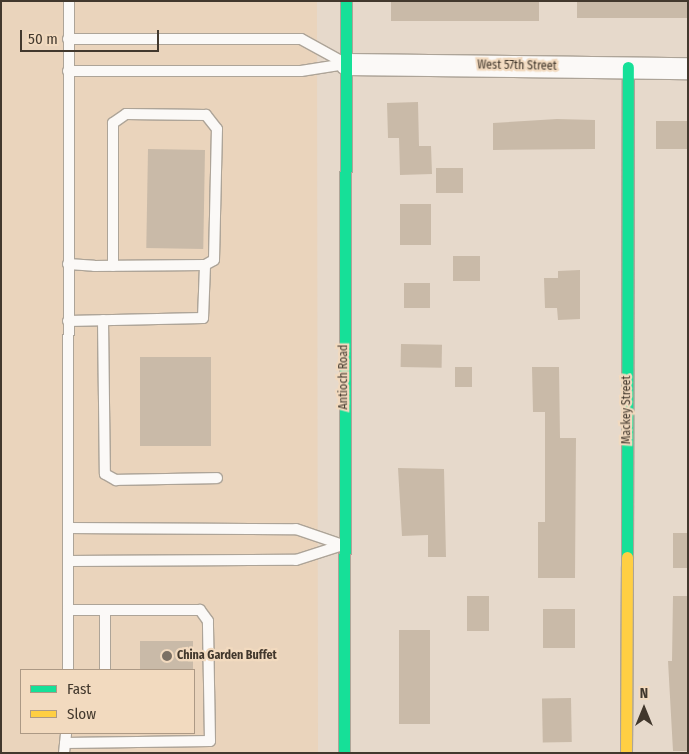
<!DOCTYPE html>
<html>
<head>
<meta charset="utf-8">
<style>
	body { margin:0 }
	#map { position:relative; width:689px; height:754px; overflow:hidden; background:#e6d9cb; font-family:"Fira Sans Condensed",sans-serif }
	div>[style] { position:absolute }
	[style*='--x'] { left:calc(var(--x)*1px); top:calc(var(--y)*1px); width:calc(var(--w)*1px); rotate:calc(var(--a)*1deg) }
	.built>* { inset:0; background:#ead4bc }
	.building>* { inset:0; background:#c9baa8; transform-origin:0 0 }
	.roads { filter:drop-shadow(1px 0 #ada498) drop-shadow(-1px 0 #ada498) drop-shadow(0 1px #ada498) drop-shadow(0 -1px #ada498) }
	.lane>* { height:10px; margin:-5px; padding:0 5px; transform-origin:5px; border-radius:5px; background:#fbf9f7 }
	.street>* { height:21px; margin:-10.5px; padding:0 10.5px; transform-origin:10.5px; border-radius:10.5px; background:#fbf9f7 }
	.fast>* { height:11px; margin:-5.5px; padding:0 5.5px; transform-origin:5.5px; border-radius:5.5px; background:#16e098 }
	.slow>* { height:11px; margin:-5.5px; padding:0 5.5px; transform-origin:5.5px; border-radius:5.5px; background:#ffcf43 }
	.dots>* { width:14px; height:14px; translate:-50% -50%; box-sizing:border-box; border:2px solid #f2dabf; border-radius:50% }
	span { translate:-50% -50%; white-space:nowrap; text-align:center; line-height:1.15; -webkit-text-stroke:4.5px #f2dabf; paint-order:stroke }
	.street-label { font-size:12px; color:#42382d }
	.poi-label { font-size:12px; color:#42382d; font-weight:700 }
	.left { translate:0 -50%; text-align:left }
	.frame { position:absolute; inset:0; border:2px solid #42382d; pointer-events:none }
	.legend { position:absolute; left:20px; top:669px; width:175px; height:65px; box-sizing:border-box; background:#f2dabf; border:1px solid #ac9985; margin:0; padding:6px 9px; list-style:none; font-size:15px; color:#42382d }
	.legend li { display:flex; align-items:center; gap:10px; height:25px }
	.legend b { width:25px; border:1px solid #ac9985 }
	.north { position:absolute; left:619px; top:684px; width:50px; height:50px; -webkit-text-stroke:4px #f2dabf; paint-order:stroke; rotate:0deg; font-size:14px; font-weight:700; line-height:20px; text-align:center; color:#42382d }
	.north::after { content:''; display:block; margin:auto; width:18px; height:22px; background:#42382d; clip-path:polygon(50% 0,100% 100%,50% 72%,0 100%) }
	.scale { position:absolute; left:20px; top:30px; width:139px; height:22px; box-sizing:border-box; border:2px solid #42382d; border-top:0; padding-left:6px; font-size:15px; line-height:18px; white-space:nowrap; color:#42382d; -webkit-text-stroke:4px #f2dabf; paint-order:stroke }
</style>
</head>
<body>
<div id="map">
	<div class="built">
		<div style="clip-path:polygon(evenodd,1px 1px,317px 1px,318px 753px,1px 753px,1px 1px,21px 670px,194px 670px,194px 733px,21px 733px,21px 670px)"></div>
	</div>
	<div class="building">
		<div style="left:391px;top:1px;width:148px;height:20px"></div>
		<div style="left:577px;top:1px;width:111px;height:17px"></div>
		<div style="clip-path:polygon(418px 102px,419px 146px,431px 146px,432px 174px,400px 175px,399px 138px,388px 138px,387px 103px)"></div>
		<div style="clip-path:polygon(557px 119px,595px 120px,595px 149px,493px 150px,493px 123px)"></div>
		<div style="left:656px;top:121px;width:32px;height:28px"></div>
		<div style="left:148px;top:149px;width:57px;height:99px;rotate:1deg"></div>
		<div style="left:463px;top:168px;width:25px;height:27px;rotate:90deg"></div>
		<div style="left:400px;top:204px;width:31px;height:41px"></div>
		<div style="left:480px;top:256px;width:25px;height:27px;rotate:90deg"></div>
		<div style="clip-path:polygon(580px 270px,580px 319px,558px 320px,557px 308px,545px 308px,544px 278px,558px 278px,558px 271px)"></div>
		<div style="left:404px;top:283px;width:26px;height:25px"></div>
		<div style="left:401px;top:344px;width:41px;height:23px;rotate:1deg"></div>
		<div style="left:211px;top:357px;width:89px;height:71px;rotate:90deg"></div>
		<div style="left:455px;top:367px;width:17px;height:20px"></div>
		<div style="clip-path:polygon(532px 367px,559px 367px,560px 438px,576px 438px,575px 578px,538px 578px,538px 522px,545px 522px,545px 412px,533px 412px)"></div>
		<div style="clip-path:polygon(398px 468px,444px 469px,446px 557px,428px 557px,428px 535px,402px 536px)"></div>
		<div style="left:673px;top:533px;width:15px;height:35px"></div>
		<div style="left:467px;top:596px;width:22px;height:35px"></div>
		<div style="clip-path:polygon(673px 596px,688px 596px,688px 751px,673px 751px,668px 661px,672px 661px)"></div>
		<div style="left:543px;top:609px;width:32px;height:39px"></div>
		<div style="left:399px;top:630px;width:31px;height:94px"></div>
		<div style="left:140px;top:641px;width:53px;height:29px"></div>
		<div style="left:571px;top:698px;width:44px;height:29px;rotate:89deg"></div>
	</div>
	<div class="roads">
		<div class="lane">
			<div style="--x:68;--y:39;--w:233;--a:0"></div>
			<div style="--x:301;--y:39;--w:48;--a:28.7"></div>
			<div style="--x:68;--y:71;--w:233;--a:0"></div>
			<div style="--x:301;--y:71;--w:45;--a:-9"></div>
			<div style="--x:68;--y:264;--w:26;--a:4"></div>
			<div style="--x:94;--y:266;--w:111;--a:-0.5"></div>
			<div style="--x:205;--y:265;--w:10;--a:-29"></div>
			<div style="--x:214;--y:260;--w:131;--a:-88.7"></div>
			<div style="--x:217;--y:129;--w:18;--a:-128"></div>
			<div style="--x:206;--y:115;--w:80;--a:-179.3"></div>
			<div style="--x:126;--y:114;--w:16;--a:145"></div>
			<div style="--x:113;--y:123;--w:143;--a:90"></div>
			<div style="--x:103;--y:320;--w:154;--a:89.3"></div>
			<div style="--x:105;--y:474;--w:13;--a:29"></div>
			<div style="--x:116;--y:480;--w:101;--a:-1.1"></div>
			<div style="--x:68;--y:321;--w:135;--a:-1.3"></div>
			<div style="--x:203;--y:318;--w:53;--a:-87.8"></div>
			<div style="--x:68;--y:528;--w:228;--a:0.3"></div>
			<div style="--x:296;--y:529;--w:50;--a:18.8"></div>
			<div style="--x:68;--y:561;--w:228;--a:-0.3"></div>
			<div style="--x:296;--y:560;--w:49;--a:-17.7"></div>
			<div style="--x:105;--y:610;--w:60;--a:90"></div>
			<div style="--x:68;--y:670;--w:669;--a:-89.91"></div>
			<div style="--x:65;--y:743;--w:145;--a:-0.8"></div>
			<div style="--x:210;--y:741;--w:120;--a:-91"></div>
			<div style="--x:208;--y:621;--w:14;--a:-126"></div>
			<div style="--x:200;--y:610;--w:132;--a:180"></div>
			<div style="--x:64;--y:753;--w:20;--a:-84"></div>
		</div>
		<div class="street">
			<div style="--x:346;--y:64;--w:342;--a:0.7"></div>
		</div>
		<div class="fast">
			<div style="--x:627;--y:557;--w:490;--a:-89.9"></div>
			<div style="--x:344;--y:753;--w:752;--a:-89.85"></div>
		</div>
		<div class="slow">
			<div style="--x:626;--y:753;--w:196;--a:-89.7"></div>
		</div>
	</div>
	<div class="dots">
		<div style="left:167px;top:656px;background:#7b7064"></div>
	</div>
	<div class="street-label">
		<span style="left:517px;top:66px;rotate:1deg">West 57th Street</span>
		<span style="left:344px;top:377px;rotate:-90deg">Antioch Road</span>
		<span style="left:627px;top:410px;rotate:-90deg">Mackey Street</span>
	</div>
	<div class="poi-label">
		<span class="left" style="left:177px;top:656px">China Garden Buffet</span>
	</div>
	<div class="frame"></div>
	<ul class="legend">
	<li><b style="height:6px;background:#16e098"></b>Fast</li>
	<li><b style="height:6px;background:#ffcf43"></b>Slow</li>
	</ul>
	<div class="north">N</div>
	<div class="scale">50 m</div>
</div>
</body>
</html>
